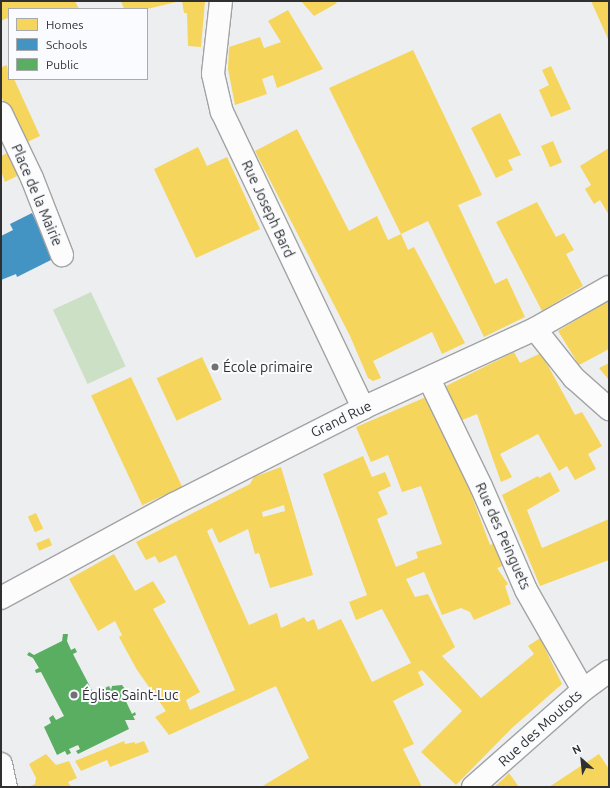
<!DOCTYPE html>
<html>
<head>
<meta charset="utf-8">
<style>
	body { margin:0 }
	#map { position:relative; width:610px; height:788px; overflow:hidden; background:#edeef0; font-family:Ubuntu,sans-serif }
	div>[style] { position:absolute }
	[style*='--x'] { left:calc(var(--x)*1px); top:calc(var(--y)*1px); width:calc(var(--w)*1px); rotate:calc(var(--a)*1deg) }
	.green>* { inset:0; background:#cce0c6; transform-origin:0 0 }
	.homes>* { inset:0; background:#f6d55c; transform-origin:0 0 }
	.schools>* { inset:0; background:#4393c3 }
	.public>* { inset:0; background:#5aae61 }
	.roads { filter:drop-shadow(1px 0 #a2a3a4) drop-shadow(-1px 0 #a2a3a4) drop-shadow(0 1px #a2a3a4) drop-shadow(0 -1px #a2a3a4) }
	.minor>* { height:22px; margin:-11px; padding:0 11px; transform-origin:11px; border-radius:11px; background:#fcfcfd }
	.dots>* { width:11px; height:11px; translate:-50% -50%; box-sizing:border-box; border:2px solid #fafbfe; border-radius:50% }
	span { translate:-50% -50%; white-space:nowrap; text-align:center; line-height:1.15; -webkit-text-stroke:4px #fafbfe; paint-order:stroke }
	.street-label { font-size:14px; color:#303031 }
	.poi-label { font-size:14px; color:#303031 }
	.left { translate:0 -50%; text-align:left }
	.frame { position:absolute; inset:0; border:2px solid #303031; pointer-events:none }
	.legend { position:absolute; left:8px; top:8px; width:140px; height:72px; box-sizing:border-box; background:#fafbfe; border:1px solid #a9aaac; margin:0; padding:5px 7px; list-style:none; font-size:12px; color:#303031 }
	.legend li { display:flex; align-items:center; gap:8px; height:20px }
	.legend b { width:20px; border:1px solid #a9aaac }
	.north { position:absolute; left:562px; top:740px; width:40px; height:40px; -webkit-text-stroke:3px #fafbfe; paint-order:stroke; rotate:333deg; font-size:11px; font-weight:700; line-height:16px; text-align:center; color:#303031 }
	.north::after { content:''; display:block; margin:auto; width:14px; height:18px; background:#303031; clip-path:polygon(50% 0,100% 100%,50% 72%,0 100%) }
</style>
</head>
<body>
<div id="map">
	<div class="green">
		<div style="left:91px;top:292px;width:82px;height:42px;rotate:65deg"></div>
	</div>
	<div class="homes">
		<div style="clip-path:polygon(1px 1px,75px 1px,79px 9px,9px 9px,9px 21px,7px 18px,1px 21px)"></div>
		<div style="clip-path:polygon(121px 1px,176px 1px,176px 2px,147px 9px,124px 9px)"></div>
		<div style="clip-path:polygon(182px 1px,205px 1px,201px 47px,188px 46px,187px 13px,184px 13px)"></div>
		<div style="clip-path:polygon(301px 1px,335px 1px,337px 3px,314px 16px)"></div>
		<div style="clip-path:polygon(591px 1px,609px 1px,609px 41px)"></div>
		<div style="clip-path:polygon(288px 10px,323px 69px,277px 88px,273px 75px,262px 79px,267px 94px,235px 105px,228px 69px,229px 47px,260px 37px,264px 48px,281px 42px,268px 21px)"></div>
		<div style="clip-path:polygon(413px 50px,482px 195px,458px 205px,495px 284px,507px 278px,525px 317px,484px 337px,428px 221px,401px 234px,329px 88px)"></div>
		<div style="clip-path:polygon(1px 65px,2px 67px,7px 65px,9px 79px,14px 79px,40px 136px,23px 144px,1px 96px)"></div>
		<div style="clip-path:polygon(551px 66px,571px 109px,551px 117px,539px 90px,549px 85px,542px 70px)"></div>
		<div style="clip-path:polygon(500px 113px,521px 155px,508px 160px,513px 170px,496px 178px,471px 128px)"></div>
		<div style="clip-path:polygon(297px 129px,349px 231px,377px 216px,388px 240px,401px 234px,408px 250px,414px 247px,465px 343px,442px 354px,432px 332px,373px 361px,381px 378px,373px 381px,368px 378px,350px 336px,255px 151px)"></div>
		<div style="left:553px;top:141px;width:23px;height:13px;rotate:67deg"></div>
		<div style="clip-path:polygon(198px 147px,207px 166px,227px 157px,260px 229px,196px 258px,154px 169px)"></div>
		<div style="clip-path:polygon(609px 148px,609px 215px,600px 200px,594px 204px,585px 189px,591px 185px,580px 166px)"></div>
		<div style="clip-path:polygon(12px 151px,21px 174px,5px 182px,1px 171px,1px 156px)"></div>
		<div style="clip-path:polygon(537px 202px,556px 237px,564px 233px,574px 250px,566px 254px,583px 286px,542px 311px,496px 222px)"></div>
		<div style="clip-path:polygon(609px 300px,609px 349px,579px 365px,558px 331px)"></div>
		<div style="clip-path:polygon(514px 352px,520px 363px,541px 353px,575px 415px,582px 412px,602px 446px,588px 454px,596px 469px,575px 480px,567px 466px,559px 471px,538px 434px,500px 454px,512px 477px,501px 482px,477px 414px,460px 421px,444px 387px)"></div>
		<div style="left:202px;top:357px;width:47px;height:50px;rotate:65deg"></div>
		<div style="clip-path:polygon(609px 363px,609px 380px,599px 368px)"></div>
		<div style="left:131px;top:377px;width:121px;height:44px;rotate:65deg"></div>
		<div style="clip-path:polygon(evenodd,426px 397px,470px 491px,490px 545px,495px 543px,505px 565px,497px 568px,508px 584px,505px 586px,511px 604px,474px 620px,470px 612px,461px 608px,442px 615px,424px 572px,406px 579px,415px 597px,428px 594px,455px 647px,442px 656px,481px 698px,534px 654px,528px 646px,540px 638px,562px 684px,512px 728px,456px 785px,421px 752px,462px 711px,422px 670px,418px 672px,424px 685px,393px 701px,414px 744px,403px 749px,422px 787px,261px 787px,309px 758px,276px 686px,169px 735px,155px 717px,166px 711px,137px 670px,119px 637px,122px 635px,115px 621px,98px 631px,69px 579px,114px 554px,135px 591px,153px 581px,166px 602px,153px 609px,200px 692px,186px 700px,190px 710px,235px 690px,176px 555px,159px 563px,155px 556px,146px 560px,136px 542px,250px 484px,254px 477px,281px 467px,313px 575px,270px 588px,259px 553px,255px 554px,248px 529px,219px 543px,212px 528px,207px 531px,249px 625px,277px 613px,281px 628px,304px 617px,307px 622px,314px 619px,318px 630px,341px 619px,372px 682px,411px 663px,382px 609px,356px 620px,349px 602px,367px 595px,323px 474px,363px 456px,372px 477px,385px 472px,391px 486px,378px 492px,388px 514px,377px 519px,396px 567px,418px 558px,416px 552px,442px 544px,421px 486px,402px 492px,388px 455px,371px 462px,356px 427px,426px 397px,284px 505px,285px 511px,263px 517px,262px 512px,284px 505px)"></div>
		<div style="clip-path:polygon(550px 472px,560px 491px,527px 510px,542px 548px,609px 519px,609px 560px,540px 586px,502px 495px,538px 476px,539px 478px)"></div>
		<div style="left:36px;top:513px;width:17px;height:9px;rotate:65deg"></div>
		<div style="left:49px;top:538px;width:8px;height:14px;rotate:67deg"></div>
		<div style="clip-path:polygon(124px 741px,125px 744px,135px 742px,135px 744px,144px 741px,149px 752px,110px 767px,107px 760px,81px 771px,75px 761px)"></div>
		<div style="clip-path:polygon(46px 754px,56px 765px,69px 761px,77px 778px,68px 782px,71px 787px,28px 787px,35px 784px,36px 778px,29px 764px)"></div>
		<div style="clip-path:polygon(599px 754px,609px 769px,609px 787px,549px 787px)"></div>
		<div style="clip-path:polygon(509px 773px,519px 787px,494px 787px,502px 780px)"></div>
	</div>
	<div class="schools">
		<div style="clip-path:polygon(32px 213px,53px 259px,17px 277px,16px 274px,1px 280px,1px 236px,13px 230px,10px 224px)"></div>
	</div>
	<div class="public">
		<div style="clip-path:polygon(63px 634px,68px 634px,67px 641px,71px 650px,75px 648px,77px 652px,73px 654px,96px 698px,107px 693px,105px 688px,109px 686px,111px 690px,112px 686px,122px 685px,125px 689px,121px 691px,132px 714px,135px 712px,136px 715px,133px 716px,135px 720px,125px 720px,129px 729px,78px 754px,76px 751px,80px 749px,78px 745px,69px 749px,71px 753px,67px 755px,65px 751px,57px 755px,44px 727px,51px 723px,49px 718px,53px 715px,56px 720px,64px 716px,41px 672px,36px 673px,35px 670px,39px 668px,33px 658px,27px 655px,29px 652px,34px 655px,62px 641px)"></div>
	</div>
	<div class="roads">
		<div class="minor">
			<div style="--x:221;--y:1;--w:73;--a:96.3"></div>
			<div style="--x:213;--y:74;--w:39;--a:77"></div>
			<div style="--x:222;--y:112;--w:328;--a:64.5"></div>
			<div style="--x:1;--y:113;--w:72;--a:64.5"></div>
			<div style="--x:32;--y:178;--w:83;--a:68.7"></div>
			<div style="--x:535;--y:329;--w:63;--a:51.5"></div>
			<div style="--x:574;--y:378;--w:47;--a:41.5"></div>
			<div style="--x:429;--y:379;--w:119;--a:64.1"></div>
			<div style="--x:481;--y:486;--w:113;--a:66.6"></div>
			<div style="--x:526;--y:590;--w:115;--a:60.3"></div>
			<div style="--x:1;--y:598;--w:197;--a:-28.5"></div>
			<div style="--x:174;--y:504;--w:212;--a:-26.9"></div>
			<div style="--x:363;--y:408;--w:189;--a:-24.7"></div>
			<div style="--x:535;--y:329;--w:85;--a:-29.6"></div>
			<div style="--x:1;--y:764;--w:24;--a:78"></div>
			<div style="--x:473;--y:787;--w:147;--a:-41.4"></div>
			<div style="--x:583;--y:690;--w:32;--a:-36"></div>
		</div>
	</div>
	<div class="dots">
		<div style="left:215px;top:367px;background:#727274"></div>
		<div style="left:74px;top:695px;background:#727274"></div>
	</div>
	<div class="street-label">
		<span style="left:37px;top:195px;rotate:67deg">Place de la Mairie</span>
		<span style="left:268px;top:209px;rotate:65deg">Rue Joseph Bard</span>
		<span style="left:341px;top:419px;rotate:-26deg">Grand Rue</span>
		<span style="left:503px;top:536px;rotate:66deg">Rue des Peinguets</span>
		<span style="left:540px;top:728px;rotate:-42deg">Rue des Moutots</span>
	</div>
	<div class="poi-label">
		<span class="left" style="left:223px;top:367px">École primaire</span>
		<span class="left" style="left:82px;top:695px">Église Saint-Luc</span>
	</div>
	<div class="frame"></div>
	<ul class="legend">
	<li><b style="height:11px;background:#f6d55c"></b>Homes</li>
	<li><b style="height:11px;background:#4393c3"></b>Schools</li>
	<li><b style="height:11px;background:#5aae61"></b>Public</li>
	</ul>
	<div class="north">N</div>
</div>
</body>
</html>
